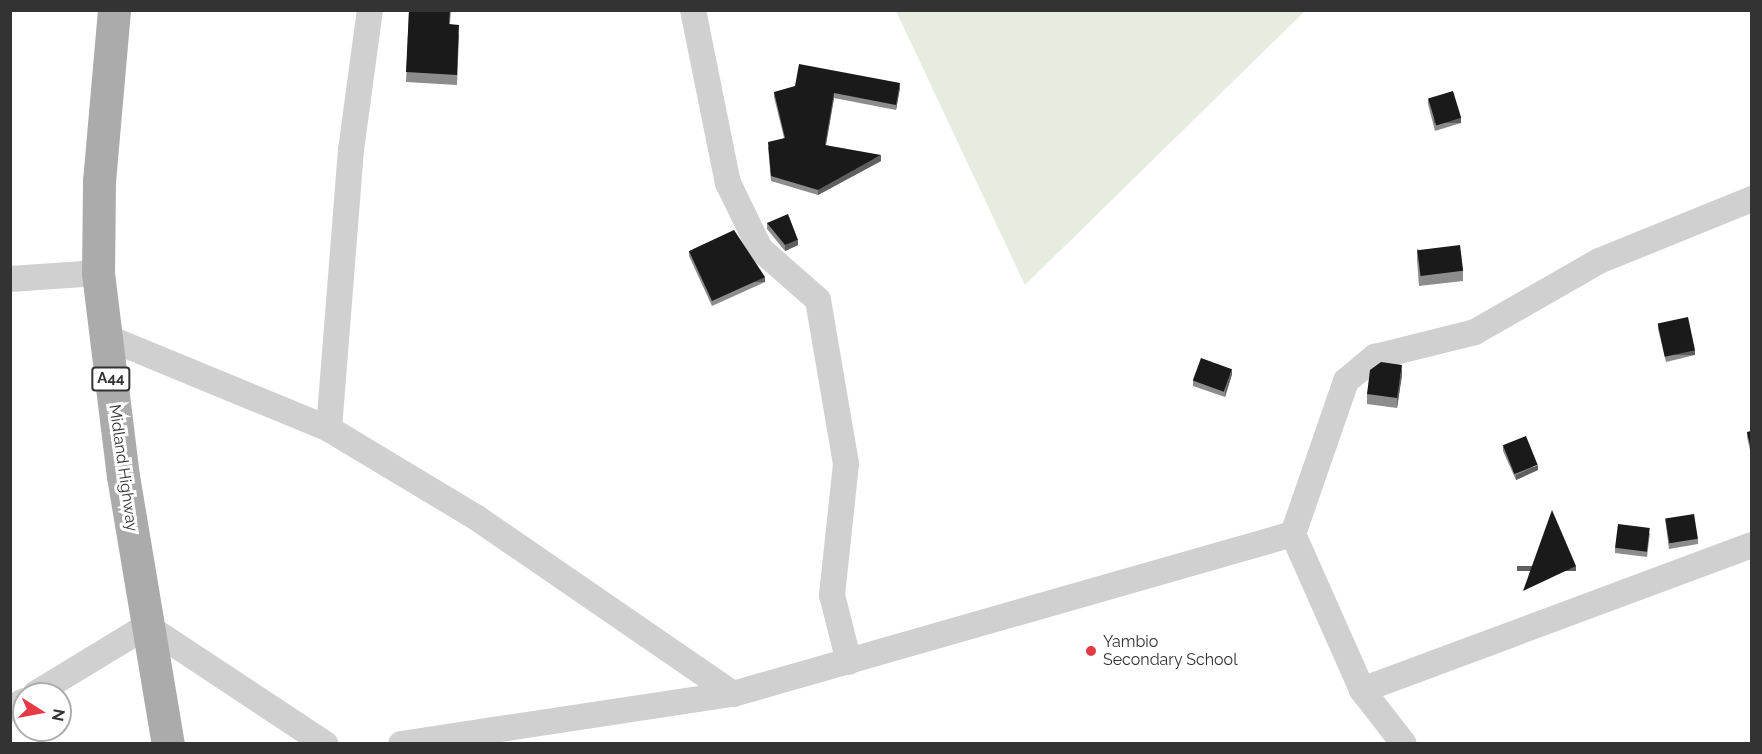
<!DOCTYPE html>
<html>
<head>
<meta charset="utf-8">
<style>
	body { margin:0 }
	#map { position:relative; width:1762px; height:754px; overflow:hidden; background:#fff; font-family:Raleway,sans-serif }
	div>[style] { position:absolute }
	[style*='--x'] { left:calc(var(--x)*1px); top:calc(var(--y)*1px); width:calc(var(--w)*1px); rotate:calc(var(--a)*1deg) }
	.green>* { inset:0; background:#e6ecdf }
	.minor>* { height:26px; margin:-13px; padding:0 13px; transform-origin:13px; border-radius:13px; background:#d0d0d0 }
	.primary>* { height:33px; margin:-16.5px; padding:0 16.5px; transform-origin:16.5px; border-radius:16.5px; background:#ababab }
	.wall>* { inset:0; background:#8c8c8c }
	.shaded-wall>* { inset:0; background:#5f5f5f; transform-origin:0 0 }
	.building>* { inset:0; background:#1a1a1a; transform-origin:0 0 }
	.dots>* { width:16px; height:16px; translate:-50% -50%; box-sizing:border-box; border:3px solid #fff; border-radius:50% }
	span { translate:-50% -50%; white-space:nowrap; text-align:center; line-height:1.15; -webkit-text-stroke:6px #fff; paint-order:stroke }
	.shield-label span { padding:2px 4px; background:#fff; border:2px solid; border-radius:4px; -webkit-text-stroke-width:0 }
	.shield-label { font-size:15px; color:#333; font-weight:700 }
	.street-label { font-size:16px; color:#333 }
	.poi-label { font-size:16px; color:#333 }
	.left { translate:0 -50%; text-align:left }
	.frame { position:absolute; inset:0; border:12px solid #333; pointer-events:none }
	.north { position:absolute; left:12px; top:682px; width:60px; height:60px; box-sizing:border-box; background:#fff; border:2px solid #adadad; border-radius:50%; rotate:101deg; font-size:16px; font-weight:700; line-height:24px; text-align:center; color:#333 }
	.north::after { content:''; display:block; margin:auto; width:21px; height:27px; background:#e63946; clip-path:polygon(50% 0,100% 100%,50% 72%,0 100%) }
</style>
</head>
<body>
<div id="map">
	<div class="green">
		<div style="clip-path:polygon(896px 11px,1305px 11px,1025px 285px)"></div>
	</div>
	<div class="minor">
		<div style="--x:693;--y:10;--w:177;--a:78.6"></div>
		<div style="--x:728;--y:183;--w:73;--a:64.1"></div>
		<div style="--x:760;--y:249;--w:77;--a:41.3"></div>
		<div style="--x:818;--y:300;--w:166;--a:80.3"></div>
		<div style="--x:846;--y:464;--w:132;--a:96.1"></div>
		<div style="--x:832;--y:595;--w:69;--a:75.8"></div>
		<div style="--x:10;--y:279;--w:88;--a:-3.9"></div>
		<div style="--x:106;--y:337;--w:241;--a:22.4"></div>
		<div style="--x:329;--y:429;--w:280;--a:-85.5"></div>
		<div style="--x:351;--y:150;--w:141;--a:-82.3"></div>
		<div style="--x:329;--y:429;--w:173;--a:31"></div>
		<div style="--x:477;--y:518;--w:311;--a:34.5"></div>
		<div style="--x:1293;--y:534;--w:171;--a:66.1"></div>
		<div style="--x:1362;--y:690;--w:68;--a:52.1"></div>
		<div style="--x:1362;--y:690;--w:416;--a:-20.4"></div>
		<div style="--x:35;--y:694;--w:131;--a:-31.3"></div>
		<div style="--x:147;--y:626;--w:214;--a:33.5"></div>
		<div style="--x:10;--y:709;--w:16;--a:-30"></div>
		<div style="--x:401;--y:744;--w:336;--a:-8.6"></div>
		<div style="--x:733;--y:694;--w:582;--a:-15.95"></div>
		<div style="--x:1293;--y:534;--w:162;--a:-70.9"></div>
		<div style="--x:1346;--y:381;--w:38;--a:-40"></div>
		<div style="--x:1375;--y:357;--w:103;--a:-14"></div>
		<div style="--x:1475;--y:332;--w:143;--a:-29.8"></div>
		<div style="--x:1599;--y:261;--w:165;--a:-22.1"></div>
	</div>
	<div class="primary">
		<div style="--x:114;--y:10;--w:173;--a:95"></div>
		<div style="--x:99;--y:182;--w:91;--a:90.6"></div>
		<div style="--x:98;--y:273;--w:205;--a:83"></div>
		<div style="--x:123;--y:476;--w:272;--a:80.5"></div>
	</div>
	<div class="wall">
		<div style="clip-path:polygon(409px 10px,451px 10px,450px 24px,459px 35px,457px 85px,406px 82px)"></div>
		<div style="clip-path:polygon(900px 88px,896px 110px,834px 98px,826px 145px,881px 161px,818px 195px,771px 181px,768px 147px,784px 138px,774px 97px,774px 92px)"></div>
		<div style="clip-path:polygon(1428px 99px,1461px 123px,1435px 131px,1428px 104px)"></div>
		<div style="clip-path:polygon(767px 223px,798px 245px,785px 251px,767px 229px)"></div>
		<div style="clip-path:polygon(1417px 249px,1463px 271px,1463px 281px,1419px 286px,1417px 259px)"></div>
		<div style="clip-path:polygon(689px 251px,765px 282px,712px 306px,689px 256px)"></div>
		<div style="clip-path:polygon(1658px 324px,1695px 355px,1666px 362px,1658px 329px)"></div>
		<div style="clip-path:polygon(1232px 374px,1225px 397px,1193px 386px,1193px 381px)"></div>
		<div style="clip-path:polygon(1402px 375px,1397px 408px,1367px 404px,1367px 394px)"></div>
		<div style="clip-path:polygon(1752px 431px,1752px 459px,1747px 437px,1747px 432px)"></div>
		<div style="clip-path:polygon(1503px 446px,1538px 470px,1516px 480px,1503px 451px)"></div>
		<div style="clip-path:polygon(1665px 519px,1698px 539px,1698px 544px,1669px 549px)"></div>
		<div style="clip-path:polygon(1650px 533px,1647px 557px,1615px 553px,1615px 548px)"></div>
	</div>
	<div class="shaded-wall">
		<div style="clip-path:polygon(900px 83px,900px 88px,896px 110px,896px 105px)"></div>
		<div style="clip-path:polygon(834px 93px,834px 98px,825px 150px,825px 145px)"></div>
		<div style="left:1461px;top:118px;width:5px;height:27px;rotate:90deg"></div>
		<div style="clip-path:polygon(881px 155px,881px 161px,818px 195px,818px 190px)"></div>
		<div style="clip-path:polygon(798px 240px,798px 245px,785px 251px,785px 245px)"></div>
		<div style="left:765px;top:277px;width:5px;height:58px;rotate:90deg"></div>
		<div style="left:1695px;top:350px;width:5px;height:30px;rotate:90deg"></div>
		<div style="clip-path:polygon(1402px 365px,1402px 375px,1397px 408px,1397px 398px)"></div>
		<div style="clip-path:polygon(1232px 369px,1232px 374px,1225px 397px,1225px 392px)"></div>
		<div style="clip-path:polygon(1538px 465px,1538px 470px,1516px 480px,1516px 475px)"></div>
		<div style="left:1576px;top:566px;width:5px;height:59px;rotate:90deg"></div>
	</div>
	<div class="building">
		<div style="clip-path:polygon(409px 10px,450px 10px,449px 24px,459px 25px,457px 75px,406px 72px)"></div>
		<div style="clip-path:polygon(799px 64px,900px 83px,896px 105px,834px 93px,825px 145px,881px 155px,818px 190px,771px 176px,768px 142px,785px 138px,774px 92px,795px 86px)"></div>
		<div style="left:1453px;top:91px;width:28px;height:26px;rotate:73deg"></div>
		<div style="clip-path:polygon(788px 214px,798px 240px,785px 245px,767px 223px)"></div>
		<div style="clip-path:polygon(734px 230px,765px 277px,712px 301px,689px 251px)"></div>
		<div style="left:1460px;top:245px;width:26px;height:43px;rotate:83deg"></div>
		<div style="left:1688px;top:317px;width:34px;height:31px;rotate:78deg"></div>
		<div style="left:1201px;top:358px;width:33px;height:24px;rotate:20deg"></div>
		<div style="clip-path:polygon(1381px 362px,1402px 365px,1397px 398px,1367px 394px,1370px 370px)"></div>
		<div style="clip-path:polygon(1752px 431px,1752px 454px,1747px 432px)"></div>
		<div style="left:1526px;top:436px;width:31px;height:25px;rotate:68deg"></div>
		<div style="clip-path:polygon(1552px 510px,1576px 566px,1523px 591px)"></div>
		<div style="left:1694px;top:514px;width:25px;height:29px;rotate:81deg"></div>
		<div style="left:1618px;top:524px;width:32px;height:24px;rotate:7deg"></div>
	</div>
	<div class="dots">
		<div style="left:1091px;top:651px;background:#e63946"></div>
	</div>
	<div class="shield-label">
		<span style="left:111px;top:379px">A44</span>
	</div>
	<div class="street-label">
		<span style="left:123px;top:468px;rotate:82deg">Midland Highway</span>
	</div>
	<div class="poi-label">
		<span class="left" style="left:1103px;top:651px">Yambio<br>Secondary School</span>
	</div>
	<div class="frame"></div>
	<div class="north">N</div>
</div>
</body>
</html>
